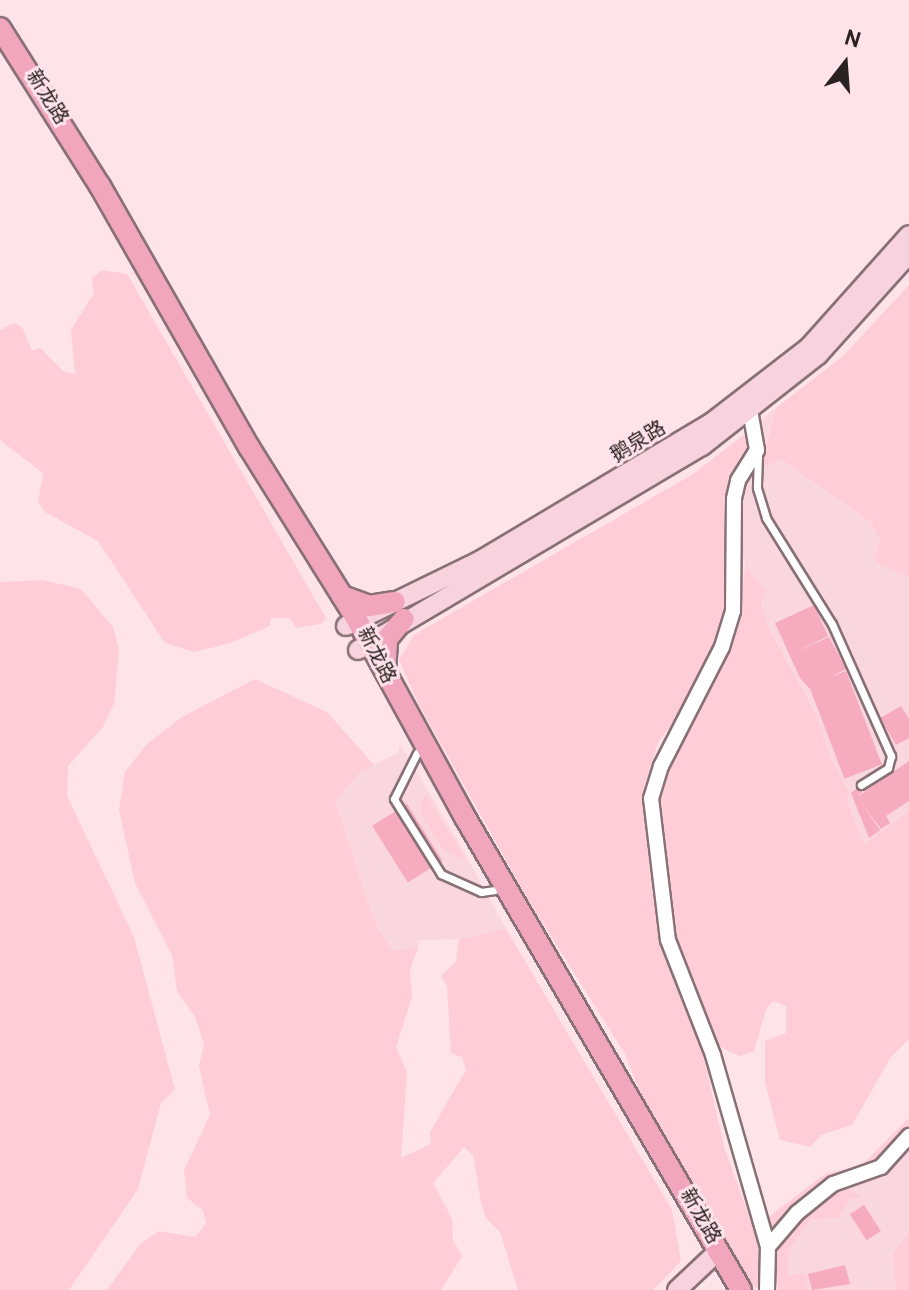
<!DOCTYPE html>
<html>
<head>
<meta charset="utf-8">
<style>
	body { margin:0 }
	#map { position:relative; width:909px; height:1290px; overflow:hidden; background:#fee3e9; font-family:Overpass,"Noto Sans SC",sans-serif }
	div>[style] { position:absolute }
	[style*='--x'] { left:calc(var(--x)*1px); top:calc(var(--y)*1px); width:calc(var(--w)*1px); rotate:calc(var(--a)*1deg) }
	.built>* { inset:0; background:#fad6de }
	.green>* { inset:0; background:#fecdd8 }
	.building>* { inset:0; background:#f7abbe; transform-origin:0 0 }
	.roads { filter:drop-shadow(2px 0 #887176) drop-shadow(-2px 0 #887176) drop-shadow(0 2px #887176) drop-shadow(0 -2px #887176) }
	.lane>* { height:7px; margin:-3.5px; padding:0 3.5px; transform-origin:3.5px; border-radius:3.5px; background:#fff }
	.street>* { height:14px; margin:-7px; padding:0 7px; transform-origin:7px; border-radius:7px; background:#fff }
	.secondary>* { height:18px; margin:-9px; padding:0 9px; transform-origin:9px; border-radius:9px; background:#f8d2de }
	.primary>* { height:20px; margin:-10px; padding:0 10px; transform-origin:10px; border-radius:10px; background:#f2a6bd }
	span { translate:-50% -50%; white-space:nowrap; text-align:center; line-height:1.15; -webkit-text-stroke:6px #fee3e9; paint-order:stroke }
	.street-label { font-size:20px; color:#2a2123 }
	.north { position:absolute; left:805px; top:24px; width:80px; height:80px; -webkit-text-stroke:6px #fee3e9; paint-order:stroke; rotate:17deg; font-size:22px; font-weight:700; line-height:32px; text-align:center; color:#2a2123 }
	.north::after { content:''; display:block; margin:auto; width:28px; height:36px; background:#2a2123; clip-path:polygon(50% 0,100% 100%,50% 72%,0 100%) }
</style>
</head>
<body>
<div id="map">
	<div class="built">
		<div style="clip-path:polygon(776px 408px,765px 444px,765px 468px,779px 459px,872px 523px,880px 541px,874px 561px,909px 577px,909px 811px,864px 845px,846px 799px,850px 794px,830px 758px,817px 716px,770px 629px,761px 603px,766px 591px,745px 565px,742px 552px,737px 518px,750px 438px,745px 434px)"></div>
		<div style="clip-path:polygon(400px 744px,463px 850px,506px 929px,459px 939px,420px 940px,418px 948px,391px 952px,374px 921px,335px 801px,361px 771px,398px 753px)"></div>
		<div style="clip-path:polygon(909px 1145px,909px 1232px,893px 1254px,896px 1290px,809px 1290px,805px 1273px,789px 1276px,788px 1252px,810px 1220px,838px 1216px,851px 1199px,843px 1186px)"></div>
	</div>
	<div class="green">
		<div style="clip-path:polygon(102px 270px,127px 274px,326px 618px,321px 624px,296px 628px,290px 618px,271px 618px,270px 626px,230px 643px,194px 652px,165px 643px,98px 541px,45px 512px,38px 502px,43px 473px,0 440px,0 330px,14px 323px,22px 327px,32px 351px,40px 348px,64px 372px,75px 374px,71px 330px,94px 293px,92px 278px)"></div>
		<div style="clip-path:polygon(909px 285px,909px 577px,874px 561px,880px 541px,872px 523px,780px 459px,764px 468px,763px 456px,776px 408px,843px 356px)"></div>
		<div style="clip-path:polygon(745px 434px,754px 445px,738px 468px,727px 606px,718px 641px,689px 701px,658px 742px,644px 787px,665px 952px,700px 1041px,725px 1150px,760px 1247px,764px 1265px,757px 1289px,741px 1273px,649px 1115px,625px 1054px,527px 898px,418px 703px,399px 660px,414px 635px,693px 474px)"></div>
		<div style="clip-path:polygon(745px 565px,766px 591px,761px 603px,770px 630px,817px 716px,830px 758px,850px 794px,846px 799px,864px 845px,909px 811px,909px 1039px,891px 1057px,852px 1125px,821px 1135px,811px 1147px,780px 1140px,765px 1082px,765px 1041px,786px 1033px,786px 1006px,774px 1001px,767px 1007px,754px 1051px,739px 1056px,721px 1047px,713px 1040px,674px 944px,659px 784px,727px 654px,741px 614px)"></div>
		<div style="clip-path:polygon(43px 580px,81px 589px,113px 627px,119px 650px,114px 704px,103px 727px,68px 766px,67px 796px,134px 937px,175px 1090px,161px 1103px,138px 1189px,69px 1290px,0 1290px,0 582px)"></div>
		<div style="clip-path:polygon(255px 679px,327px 712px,374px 765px,361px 771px,335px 801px,374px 921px,391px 951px,418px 948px,410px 970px,412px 997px,396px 1047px,407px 1072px,401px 1158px,431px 1144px,430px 1132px,466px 1070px,462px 1057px,451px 1053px,447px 986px,441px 976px,456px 962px,459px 939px,506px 929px,672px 1210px,681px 1261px,653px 1290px,518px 1290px,500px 1232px,486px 1218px,481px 1203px,473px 1155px,464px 1147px,433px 1183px,452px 1219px,453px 1240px,462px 1256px,441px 1290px,107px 1290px,141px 1243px,159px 1231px,195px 1237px,206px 1224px,203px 1210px,187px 1198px,184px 1170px,210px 1115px,199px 1066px,204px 1044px,195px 1017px,177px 991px,172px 955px,135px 883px,119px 810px,125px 772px,146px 745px,182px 717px)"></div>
		<div style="clip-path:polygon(425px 794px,463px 855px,464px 860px,443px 850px,425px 821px,420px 808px)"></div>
		<div style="clip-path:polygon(909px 1118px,909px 1125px,877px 1164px,826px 1181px,770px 1235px,763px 1222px,775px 1212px,825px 1174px,862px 1165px)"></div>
		<div style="clip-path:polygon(843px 1186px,861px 1196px,851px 1199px,838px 1217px,810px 1220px,788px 1252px,789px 1276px,805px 1273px,809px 1290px,778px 1290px,775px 1260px,784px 1235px,824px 1196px)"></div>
		<div style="clip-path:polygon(909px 1232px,909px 1290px,896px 1290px,893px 1254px)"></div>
	</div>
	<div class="building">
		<div style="clip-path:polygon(814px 605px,828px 636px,793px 653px,829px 637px,846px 669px,809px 688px,800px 678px,775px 623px)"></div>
		<div style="left:846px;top:671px;width:100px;height:40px;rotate:69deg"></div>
		<div style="clip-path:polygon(901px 706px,909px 719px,909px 738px,896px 745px,880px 718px)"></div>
		<div style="clip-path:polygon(909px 761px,909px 801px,886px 816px,890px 823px,881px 829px,862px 804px,880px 830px,869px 838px,851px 793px,859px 787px,862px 792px,857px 797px)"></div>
		<div style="left:407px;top:804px;width:67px;height:41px;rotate:58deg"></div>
		<div style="left:864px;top:1205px;width:31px;height:17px;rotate:57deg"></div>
		<div style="clip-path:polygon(845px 1265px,850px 1284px,812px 1290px,808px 1274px)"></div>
	</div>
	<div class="roads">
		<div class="lane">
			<div style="--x:758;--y:456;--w:32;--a:92"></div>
			<div style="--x:757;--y:488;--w:31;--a:73"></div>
			<div style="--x:766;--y:518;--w:125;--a:58.1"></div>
			<div style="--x:832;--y:624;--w:145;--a:65.9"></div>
			<div style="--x:891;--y:756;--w:12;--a:104"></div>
			<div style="--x:888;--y:768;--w:32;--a:148"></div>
			<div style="--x:417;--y:753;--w:51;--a:116.6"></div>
			<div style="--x:394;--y:799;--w:89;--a:57.9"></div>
			<div style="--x:441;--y:874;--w:44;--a:24.2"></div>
			<div style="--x:481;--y:892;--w:14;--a:-8"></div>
		</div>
		<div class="street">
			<div style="--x:750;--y:410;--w:41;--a:80.1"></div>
			<div style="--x:757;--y:450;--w:36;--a:122"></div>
			<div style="--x:738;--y:481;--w:18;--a:103"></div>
			<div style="--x:734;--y:499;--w:112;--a:90.5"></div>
			<div style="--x:733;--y:611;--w:38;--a:107"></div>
			<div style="--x:722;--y:647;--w:134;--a:117.1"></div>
			<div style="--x:661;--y:766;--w:34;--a:107"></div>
			<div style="--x:651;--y:798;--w:143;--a:83.2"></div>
			<div style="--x:668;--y:940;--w:123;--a:68.6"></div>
			<div style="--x:713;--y:1055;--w:200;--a:74"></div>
			<div style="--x:767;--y:1290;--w:43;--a:-88.7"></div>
			<div style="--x:768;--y:1247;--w:45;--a:-49.5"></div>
			<div style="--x:797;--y:1213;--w:46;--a:-38.9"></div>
			<div style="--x:833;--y:1184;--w:51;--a:-19.5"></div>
			<div style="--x:881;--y:1167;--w:42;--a:-47.9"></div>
		</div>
		<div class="secondary">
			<div style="--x:346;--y:626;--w:148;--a:-26"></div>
			<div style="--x:479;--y:561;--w:271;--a:-30.8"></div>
			<div style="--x:712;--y:422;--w:123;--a:-37.7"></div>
			<div style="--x:809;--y:347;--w:150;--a:-48.2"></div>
			<div style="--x:358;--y:650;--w:400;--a:-30.7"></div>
			<div style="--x:702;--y:446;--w:147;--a:-38.1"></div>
			<div style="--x:818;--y:355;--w:136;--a:-48"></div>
			<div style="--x:677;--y:1290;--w:47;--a:-43.3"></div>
		</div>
		<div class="primary">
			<div style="--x:0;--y:28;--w:187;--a:57.7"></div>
			<div style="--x:100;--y:186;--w:301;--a:60.3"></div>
			<div style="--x:249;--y:447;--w:204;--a:58"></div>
			<div style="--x:357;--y:620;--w:227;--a:61.3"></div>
			<div style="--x:466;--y:819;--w:545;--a:59.72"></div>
			<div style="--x:342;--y:596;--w:29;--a:20"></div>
			<div style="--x:369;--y:606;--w:26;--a:-9"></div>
			<div style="--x:385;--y:671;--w:32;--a:-86"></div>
			<div style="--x:387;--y:639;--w:26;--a:-50"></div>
		</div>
	</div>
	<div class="street-label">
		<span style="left:46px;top:98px;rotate:58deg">新龙路</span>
		<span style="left:639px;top:443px;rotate:-31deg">鹅泉路</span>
		<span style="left:375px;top:656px;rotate:63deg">新龙路</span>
		<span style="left:699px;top:1217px;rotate:60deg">新龙路</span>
	</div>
	<div class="north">N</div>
</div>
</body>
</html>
